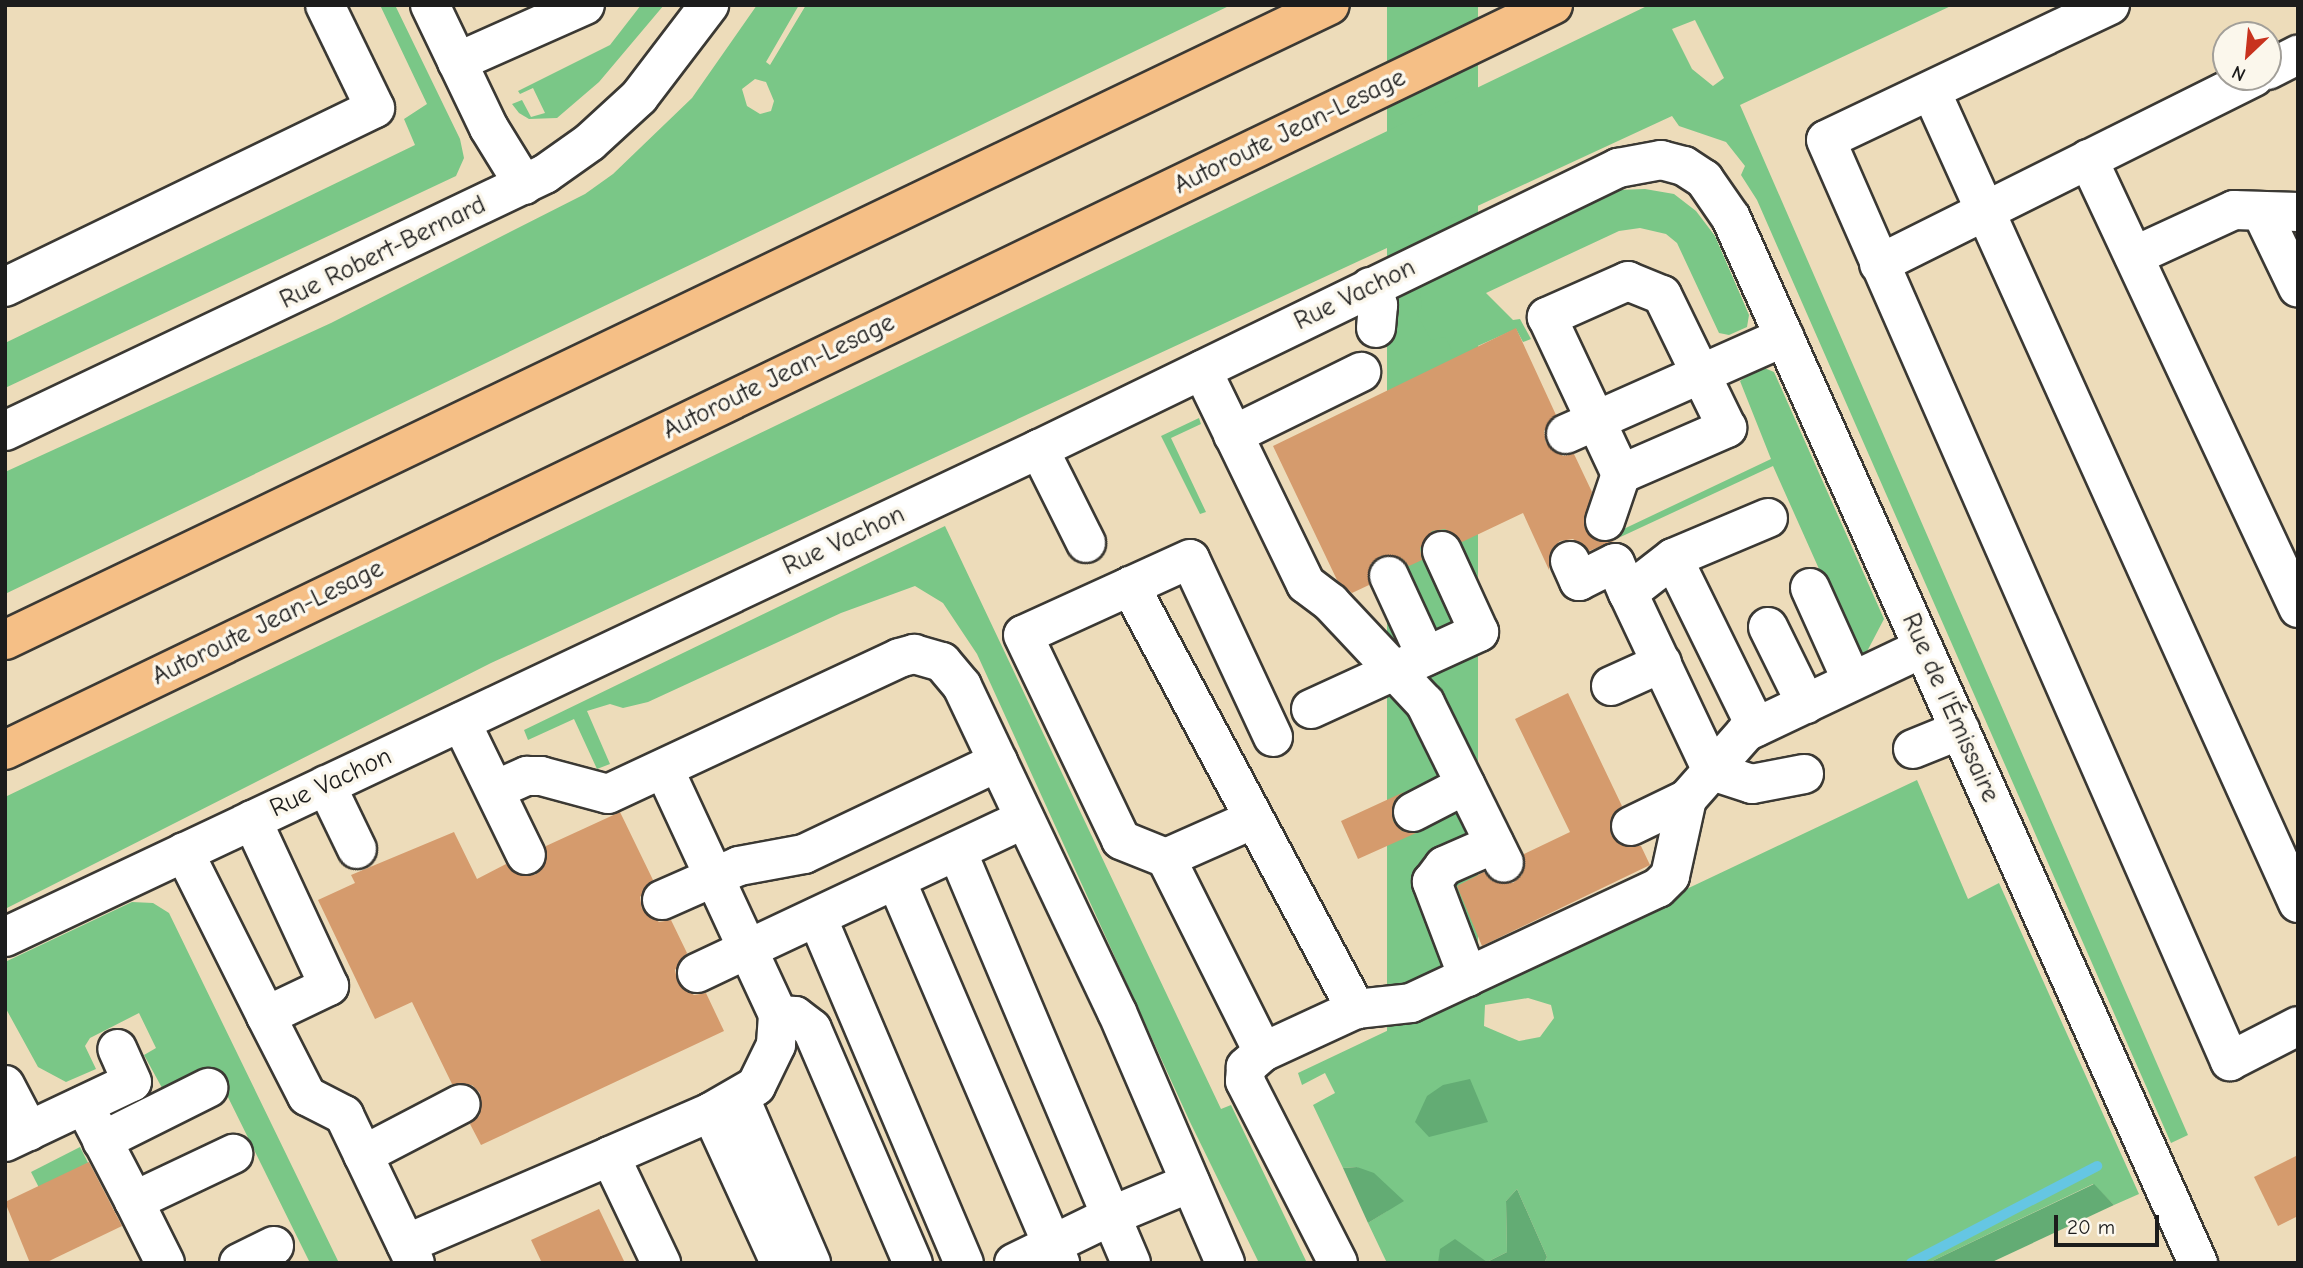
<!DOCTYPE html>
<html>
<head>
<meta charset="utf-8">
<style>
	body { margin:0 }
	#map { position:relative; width:2303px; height:1268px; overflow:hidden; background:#eddcba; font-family:"Comic Neue",sans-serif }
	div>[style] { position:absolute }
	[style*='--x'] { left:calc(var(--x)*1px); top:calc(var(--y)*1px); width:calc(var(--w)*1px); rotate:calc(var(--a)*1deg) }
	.green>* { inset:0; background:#7ac787; transform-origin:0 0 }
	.forest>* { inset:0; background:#63ac74 }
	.stream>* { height:10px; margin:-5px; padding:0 5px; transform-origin:5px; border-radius:5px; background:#65c6e3 }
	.building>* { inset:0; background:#d59b6d }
	.roads { filter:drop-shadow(2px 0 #3b3934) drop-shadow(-2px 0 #3b3934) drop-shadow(0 2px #3b3934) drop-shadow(0 -2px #3b3934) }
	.minor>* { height:38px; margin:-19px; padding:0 19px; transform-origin:19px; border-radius:19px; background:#fff }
	.highway>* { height:38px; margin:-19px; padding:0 19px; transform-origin:19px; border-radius:19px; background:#f5bf86 }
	span { translate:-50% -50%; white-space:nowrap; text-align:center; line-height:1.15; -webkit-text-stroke:7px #fbf7ec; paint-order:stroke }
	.street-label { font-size:26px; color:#1c1c1c }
	.frame { position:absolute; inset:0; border:7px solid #1c1c1c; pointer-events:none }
	.north { position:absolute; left:2212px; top:21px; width:70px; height:70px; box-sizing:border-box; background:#fbf7ec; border:2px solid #a29f99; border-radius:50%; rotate:206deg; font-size:19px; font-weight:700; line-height:28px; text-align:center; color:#1c1c1c }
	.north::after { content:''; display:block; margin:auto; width:24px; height:32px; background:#c8321e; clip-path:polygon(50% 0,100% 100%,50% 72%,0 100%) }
	.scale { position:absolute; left:2054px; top:1215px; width:105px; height:32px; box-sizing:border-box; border:4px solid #1c1c1c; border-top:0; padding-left:9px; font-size:21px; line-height:24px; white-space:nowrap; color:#1c1c1c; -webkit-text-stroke:5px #fbf7ec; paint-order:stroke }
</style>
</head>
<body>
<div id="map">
	<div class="green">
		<div style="clip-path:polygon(380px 5px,395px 5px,460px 139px,464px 158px,456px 176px,5px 388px,5px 343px,415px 145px,404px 119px,427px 104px)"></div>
		<div style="clip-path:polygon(641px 5px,664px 5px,599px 82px,557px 118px,529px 119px,519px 113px,512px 104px,522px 100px,531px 117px,545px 113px,533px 88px,520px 94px,518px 91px,610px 45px)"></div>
		<div style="clip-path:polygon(evenodd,757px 5px,799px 5px,766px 62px,770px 65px,806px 5px,1231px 5px,5px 594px,5px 472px,331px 323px,585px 194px,613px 174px,692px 98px,757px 5px,755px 79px,766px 82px,774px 101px,771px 111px,760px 114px,747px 106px,742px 89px,755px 79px)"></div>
		<div style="left:1387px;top:5px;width:91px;height:1534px"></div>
		<div style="clip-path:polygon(evenodd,1649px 5px,1953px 5px,1740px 105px,2188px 1135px,2171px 1143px,1757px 200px,1741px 175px,1745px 166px,1726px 142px,1679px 126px,1672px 116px,491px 663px,5px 909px,5px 797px,1649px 5px,1695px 20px,1724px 78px,1713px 86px,1692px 69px,1672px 29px,1695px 20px)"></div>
		<div style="clip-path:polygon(1645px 189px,1674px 194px,1696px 211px,1715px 236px,1749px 315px,1747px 327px,1729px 335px,1719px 333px,1677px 243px,1666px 234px,1640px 228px,1619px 231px,1486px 293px,1513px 320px,1520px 319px,1531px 339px,1523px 342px,1516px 329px,1455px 356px,1445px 337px,1431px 340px,1417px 314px,1422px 308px,1420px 291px,1426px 284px,1618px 190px)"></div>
		<div style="clip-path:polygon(1762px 367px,1774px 372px,1884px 619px,1861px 663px,1773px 466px,1614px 540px,1611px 535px,1771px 459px,1740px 381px)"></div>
		<div style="clip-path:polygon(1199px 418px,1201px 424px,1171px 438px,1206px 512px,1200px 514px,1161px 436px)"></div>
		<div style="clip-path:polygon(945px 526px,1221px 1109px,1231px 1105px,1307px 1263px,1259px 1263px,1190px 1122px,977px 654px,943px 603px,915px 586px,841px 613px,648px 702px,623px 708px,610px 704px,587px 711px,610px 764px,597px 769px,574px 719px,528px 740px,524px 730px)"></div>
		<div style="clip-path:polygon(evenodd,1917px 780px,1968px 899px,1999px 883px,2139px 1194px,2114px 1205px,2093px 1184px,1928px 1263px,1544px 1263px,1547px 1257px,1517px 1189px,1506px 1201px,1507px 1252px,1487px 1262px,1440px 1249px,1438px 1263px,1387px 1263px,1368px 1223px,1403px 1201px,1357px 1167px,1343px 1168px,1313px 1105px,1335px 1093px,1325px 1073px,1302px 1085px,1298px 1073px,1917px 780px,1528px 998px,1551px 1005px,1554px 1018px,1540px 1037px,1519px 1041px,1484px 1026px,1485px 1005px,1528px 998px,1917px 780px,1469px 1079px,1453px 1129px,1429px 1137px,1469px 1079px)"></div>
		<div style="clip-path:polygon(132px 902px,153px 903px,169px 913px,339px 1263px,310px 1263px,217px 1075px,167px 1097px,144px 1055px,156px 1048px,139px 1013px,90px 1038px,85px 1046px,96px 1069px,66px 1082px,38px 1067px,5px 1007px,5px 962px)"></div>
		<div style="left:80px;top:1147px;width:18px;height:55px;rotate:63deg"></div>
	</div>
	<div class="forest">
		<div style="clip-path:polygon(1470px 1079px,1488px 1122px,1429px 1137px,1415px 1122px,1427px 1096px,1443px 1085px)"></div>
		<div style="clip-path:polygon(1357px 1167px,1374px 1173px,1404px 1201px,1368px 1223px,1343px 1168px)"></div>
		<div style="clip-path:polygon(2094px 1184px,2114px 1205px,1990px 1263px,1928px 1263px)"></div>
		<div style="clip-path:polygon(1517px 1189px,1547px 1257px,1544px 1263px,1438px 1263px,1440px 1249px,1455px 1239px,1487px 1262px,1507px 1252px,1506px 1201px)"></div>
	</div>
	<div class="stream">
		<div style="--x:1911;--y:1263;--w:210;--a:-27.5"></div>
	</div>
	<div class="building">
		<div style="clip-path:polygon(1516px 328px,1556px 415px,1544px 431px,1546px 443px,1563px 456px,1574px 454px,1592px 492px,1584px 526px,1597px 541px,1614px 541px,1589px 551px,1573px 539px,1560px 541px,1552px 549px,1549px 570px,1523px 513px,1462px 542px,1445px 529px,1432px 531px,1420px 548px,1422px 560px,1409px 566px,1401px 558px,1380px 556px,1371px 564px,1369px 585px,1352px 593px,1337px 580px,1273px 446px)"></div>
		<div style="clip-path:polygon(1568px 693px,1622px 806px,1613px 814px,1611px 835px,1619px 844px,1641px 846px,1650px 865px,1482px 946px,1457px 886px,1484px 872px,1492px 881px,1513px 883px,1522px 875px,1524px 854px,1570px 832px,1515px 719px)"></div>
		<div style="clip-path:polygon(1404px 792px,1394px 801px,1393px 821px,1402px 831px,1416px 833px,1358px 859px,1341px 821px)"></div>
		<div style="clip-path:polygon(620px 812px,653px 880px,640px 897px,642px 909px,659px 922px,671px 920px,687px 953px,675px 970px,678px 983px,694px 995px,706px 993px,724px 1031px,481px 1145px,470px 1124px,480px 1115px,480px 1093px,472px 1085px,452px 1084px,412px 1002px,375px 1019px,318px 900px,355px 883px,351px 875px,454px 832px,477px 879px,506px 864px,514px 873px,535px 875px,544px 867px,546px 846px)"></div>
		<div style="clip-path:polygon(2298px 1155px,2298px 1216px,2278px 1226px,2254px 1177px)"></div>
		<div style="clip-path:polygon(89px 1162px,122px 1226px,45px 1263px,30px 1263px,5px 1202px)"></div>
		<div style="clip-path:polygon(599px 1209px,625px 1263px,542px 1263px,531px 1240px)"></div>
	</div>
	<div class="roads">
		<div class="minor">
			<div style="--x:430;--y:5;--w:136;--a:64.4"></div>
			<div style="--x:489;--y:128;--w:67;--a:58.4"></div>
			<div style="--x:2110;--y:5;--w:314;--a:154.6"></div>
			<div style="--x:1826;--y:140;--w:1006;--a:66.32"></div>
			<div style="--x:2230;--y:1061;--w:76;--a:-27.2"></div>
			<div style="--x:457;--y:62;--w:140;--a:-24"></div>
			<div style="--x:2268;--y:70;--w:34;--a:-27"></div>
			<div style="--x:1931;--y:91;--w:891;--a:65.68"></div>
			<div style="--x:2088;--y:159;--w:496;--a:64.9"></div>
			<div style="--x:2261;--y:211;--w:85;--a:64.3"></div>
			<div style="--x:2134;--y:256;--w:110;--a:-24.7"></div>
			<div style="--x:2234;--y:210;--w:64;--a:1.8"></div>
			<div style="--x:1879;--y:264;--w:419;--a:-26.5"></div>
			<div style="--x:5;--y:287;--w:411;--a:-25.8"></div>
			<div style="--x:375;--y:108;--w:114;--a:-115.9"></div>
			<div style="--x:1370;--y:287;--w:20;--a:66"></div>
			<div style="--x:1378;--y:305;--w:23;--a:95"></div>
			<div style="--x:1202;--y:370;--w:238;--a:64.1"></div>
			<div style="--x:1306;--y:584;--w:31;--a:37"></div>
			<div style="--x:1331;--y:603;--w:137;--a:46.8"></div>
			<div style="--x:1425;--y:703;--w:178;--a:63.7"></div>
			<div style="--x:5;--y:431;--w:598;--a:-25.45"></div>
			<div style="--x:545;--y:174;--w:55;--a:-35.4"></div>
			<div style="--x:590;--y:142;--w:67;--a:-42.6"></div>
			<div style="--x:639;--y:97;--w:116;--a:-52.7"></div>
			<div style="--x:1566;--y:434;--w:239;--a:-24"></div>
			<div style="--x:1233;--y:435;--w:143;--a:-26.2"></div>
			<div style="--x:1039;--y:449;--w:105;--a:63.4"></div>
			<div style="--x:1605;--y:521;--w:50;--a:-71.2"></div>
			<div style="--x:1621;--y:474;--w:116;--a:-23.5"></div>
			<div style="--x:1727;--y:428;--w:148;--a:-116"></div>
			<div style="--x:1662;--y:295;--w:37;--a:-158"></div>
			<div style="--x:1628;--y:281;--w:89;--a:156"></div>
			<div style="--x:1547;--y:317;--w:174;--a:64.8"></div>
			<div style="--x:1673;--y:558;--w:57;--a:142.1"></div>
			<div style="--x:1628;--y:593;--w:197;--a:64.7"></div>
			<div style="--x:1712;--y:771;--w:42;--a:18"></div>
			<div style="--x:1752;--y:784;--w:53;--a:-10.9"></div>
			<div style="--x:1570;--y:561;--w:22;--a:66"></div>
			<div style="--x:1579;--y:581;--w:40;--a:-26.6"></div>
			<div style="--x:1615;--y:563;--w:33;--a:67"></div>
			<div style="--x:1389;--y:576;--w:88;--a:65.2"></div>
			<div style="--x:1130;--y:586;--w:480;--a:61.9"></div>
			<div style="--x:1810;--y:588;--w:102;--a:65.7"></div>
			<div style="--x:1768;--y:627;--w:86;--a:63.7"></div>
			<div style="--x:1611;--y:686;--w:56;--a:-24.3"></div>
			<div style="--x:1311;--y:709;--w:185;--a:-24.6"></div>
			<div style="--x:1479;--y:632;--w:89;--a:-114.6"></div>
			<div style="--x:461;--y:722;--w:148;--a:64"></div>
			<div style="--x:1756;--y:727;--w:188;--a:-116.2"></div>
			<div style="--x:1673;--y:558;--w:103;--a:-22.8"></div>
			<div style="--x:1273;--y:737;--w:196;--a:-115"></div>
			<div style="--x:1190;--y:559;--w:183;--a:155.5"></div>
			<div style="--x:1023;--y:635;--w:227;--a:64.4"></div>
			<div style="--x:1121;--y:840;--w:48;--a:21.8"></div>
			<div style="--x:1166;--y:858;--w:217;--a:63.4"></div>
			<div style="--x:1263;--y:1052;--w:102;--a:-24.8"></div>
			<div style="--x:1356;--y:1009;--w:55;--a:-6.2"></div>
			<div style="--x:1411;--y:1003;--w:272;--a:-25"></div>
			<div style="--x:1658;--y:888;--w:17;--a:-45"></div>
			<div style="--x:1670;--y:876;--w:79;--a:-77.6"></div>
			<div style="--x:1913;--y:749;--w:51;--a:-22"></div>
			<div style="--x:664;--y:769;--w:271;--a:65.1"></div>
			<div style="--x:778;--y:1015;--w:30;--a:94"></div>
			<div style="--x:776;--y:1045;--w:46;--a:116"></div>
			<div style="--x:756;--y:1086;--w:52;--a:150"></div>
			<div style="--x:326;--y:785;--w:71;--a:64.2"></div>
			<div style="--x:495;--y:790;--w:35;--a:-24"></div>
			<div style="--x:527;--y:776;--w:14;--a:0"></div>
			<div style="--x:541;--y:776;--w:69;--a:15"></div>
			<div style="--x:608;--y:794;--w:321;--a:-25"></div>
			<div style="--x:899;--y:658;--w:16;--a:-15"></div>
			<div style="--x:914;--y:654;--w:29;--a:16"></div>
			<div style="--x:942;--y:662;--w:31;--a:50"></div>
			<div style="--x:962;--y:686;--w:361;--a:64.6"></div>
			<div style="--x:1117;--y:1012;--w:273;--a:66.7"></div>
			<div style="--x:1413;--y:812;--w:59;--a:-27.4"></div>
			<div style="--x:1631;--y:826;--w:62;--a:-25.7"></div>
			<div style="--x:1687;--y:799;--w:89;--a:-48.6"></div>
			<div style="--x:1746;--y:732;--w:196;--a:-25.4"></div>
			<div style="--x:957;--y:851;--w:396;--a:67.1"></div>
			<div style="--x:1111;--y:1216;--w:86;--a:-22.7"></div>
			<div style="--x:184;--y:852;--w:183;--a:63.4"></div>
			<div style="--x:266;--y:1016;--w:70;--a:-25.5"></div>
			<div style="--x:329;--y:986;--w:183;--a:-114.9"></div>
			<div style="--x:1166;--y:858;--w:96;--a:-23.9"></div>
			<div style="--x:896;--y:880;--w:417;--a:66.8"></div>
			<div style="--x:662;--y:900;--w:84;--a:-23.8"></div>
			<div style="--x:739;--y:866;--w:66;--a:-10.5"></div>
			<div style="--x:804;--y:854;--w:215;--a:-25.4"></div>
			<div style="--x:817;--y:917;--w:376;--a:67"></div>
			<div style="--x:5;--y:937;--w:1143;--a:-25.27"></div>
			<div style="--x:1039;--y:449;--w:644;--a:-25.89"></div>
			<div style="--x:1618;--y:168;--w:44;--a:-10.5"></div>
			<div style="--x:1661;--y:160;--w:24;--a:15"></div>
			<div style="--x:1684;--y:166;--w:24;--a:33"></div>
			<div style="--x:1704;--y:179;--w:47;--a:55.3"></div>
			<div style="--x:1731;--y:218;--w:1145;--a:65.92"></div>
			<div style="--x:697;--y:973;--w:362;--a:-25.2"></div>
			<div style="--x:1468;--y:977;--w:102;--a:-110.8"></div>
			<div style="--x:1432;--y:882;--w:20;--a:-53"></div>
			<div style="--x:1444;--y:866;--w:55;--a:-23.7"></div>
			<div style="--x:778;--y:1015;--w:17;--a:3"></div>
			<div style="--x:795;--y:1016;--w:21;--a:37"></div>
			<div style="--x:812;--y:1029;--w:255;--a:66.7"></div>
			<div style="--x:266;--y:1016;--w:90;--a:62.9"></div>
			<div style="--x:307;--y:1096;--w:42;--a:27.2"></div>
			<div style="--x:344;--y:1115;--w:164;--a:64.4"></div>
			<div style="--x:1263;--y:1052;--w:23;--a:139"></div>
			<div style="--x:1246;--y:1067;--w:14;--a:94"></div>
			<div style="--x:1245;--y:1081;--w:204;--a:62.9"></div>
			<div style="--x:5;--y:1085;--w:52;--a:62.4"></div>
			<div style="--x:740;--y:1098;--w:180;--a:66.7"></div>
			<div style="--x:84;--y:1105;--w:108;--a:62.5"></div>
			<div style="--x:134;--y:1201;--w:110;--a:-25.4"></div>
			<div style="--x:102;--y:1141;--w:119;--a:-26.6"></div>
			<div style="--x:5;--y:1142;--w:140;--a:-25.3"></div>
			<div style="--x:132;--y:1082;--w:36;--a:-114"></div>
			<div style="--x:363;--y:1155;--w:110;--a:-27.5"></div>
			<div style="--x:610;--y:1156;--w:110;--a:-23.5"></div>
			<div style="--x:711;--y:1112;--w:166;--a:65.4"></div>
			<div style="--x:134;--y:1201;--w:69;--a:63.4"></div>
			<div style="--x:406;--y:1244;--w:222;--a:-23.3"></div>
			<div style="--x:610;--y:1156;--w:119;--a:64.5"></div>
			<div style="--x:239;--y:1263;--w:39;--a:-26"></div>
			<div style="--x:1014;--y:1263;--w:108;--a:-25.9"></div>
			<div style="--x:1111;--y:1216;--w:51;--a:66.9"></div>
		</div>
		<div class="highway">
			<div style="--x:5;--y:640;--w:1469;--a:-25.61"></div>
			<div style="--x:5;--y:750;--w:1718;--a:-25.7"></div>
		</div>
	</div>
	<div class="street-label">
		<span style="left:1290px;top:132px;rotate:-26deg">Autoroute Jean-Lesage</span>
		<span style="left:383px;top:253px;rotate:-26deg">Rue Robert-Bernard</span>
		<span style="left:1355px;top:295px;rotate:-26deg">Rue Vachon</span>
		<span style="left:779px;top:377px;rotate:-26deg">Autoroute Jean-Lesage</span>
		<span style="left:844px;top:541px;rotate:-25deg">Rue Vachon</span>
		<span style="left:268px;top:623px;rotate:-26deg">Autoroute Jean-Lesage</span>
		<span style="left:1950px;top:708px;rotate:66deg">Rue de l'Émissaire</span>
		<span style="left:331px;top:783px;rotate:-25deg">Rue Vachon</span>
	</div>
	<div class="frame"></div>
	<div class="north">N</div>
	<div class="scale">20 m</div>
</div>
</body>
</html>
